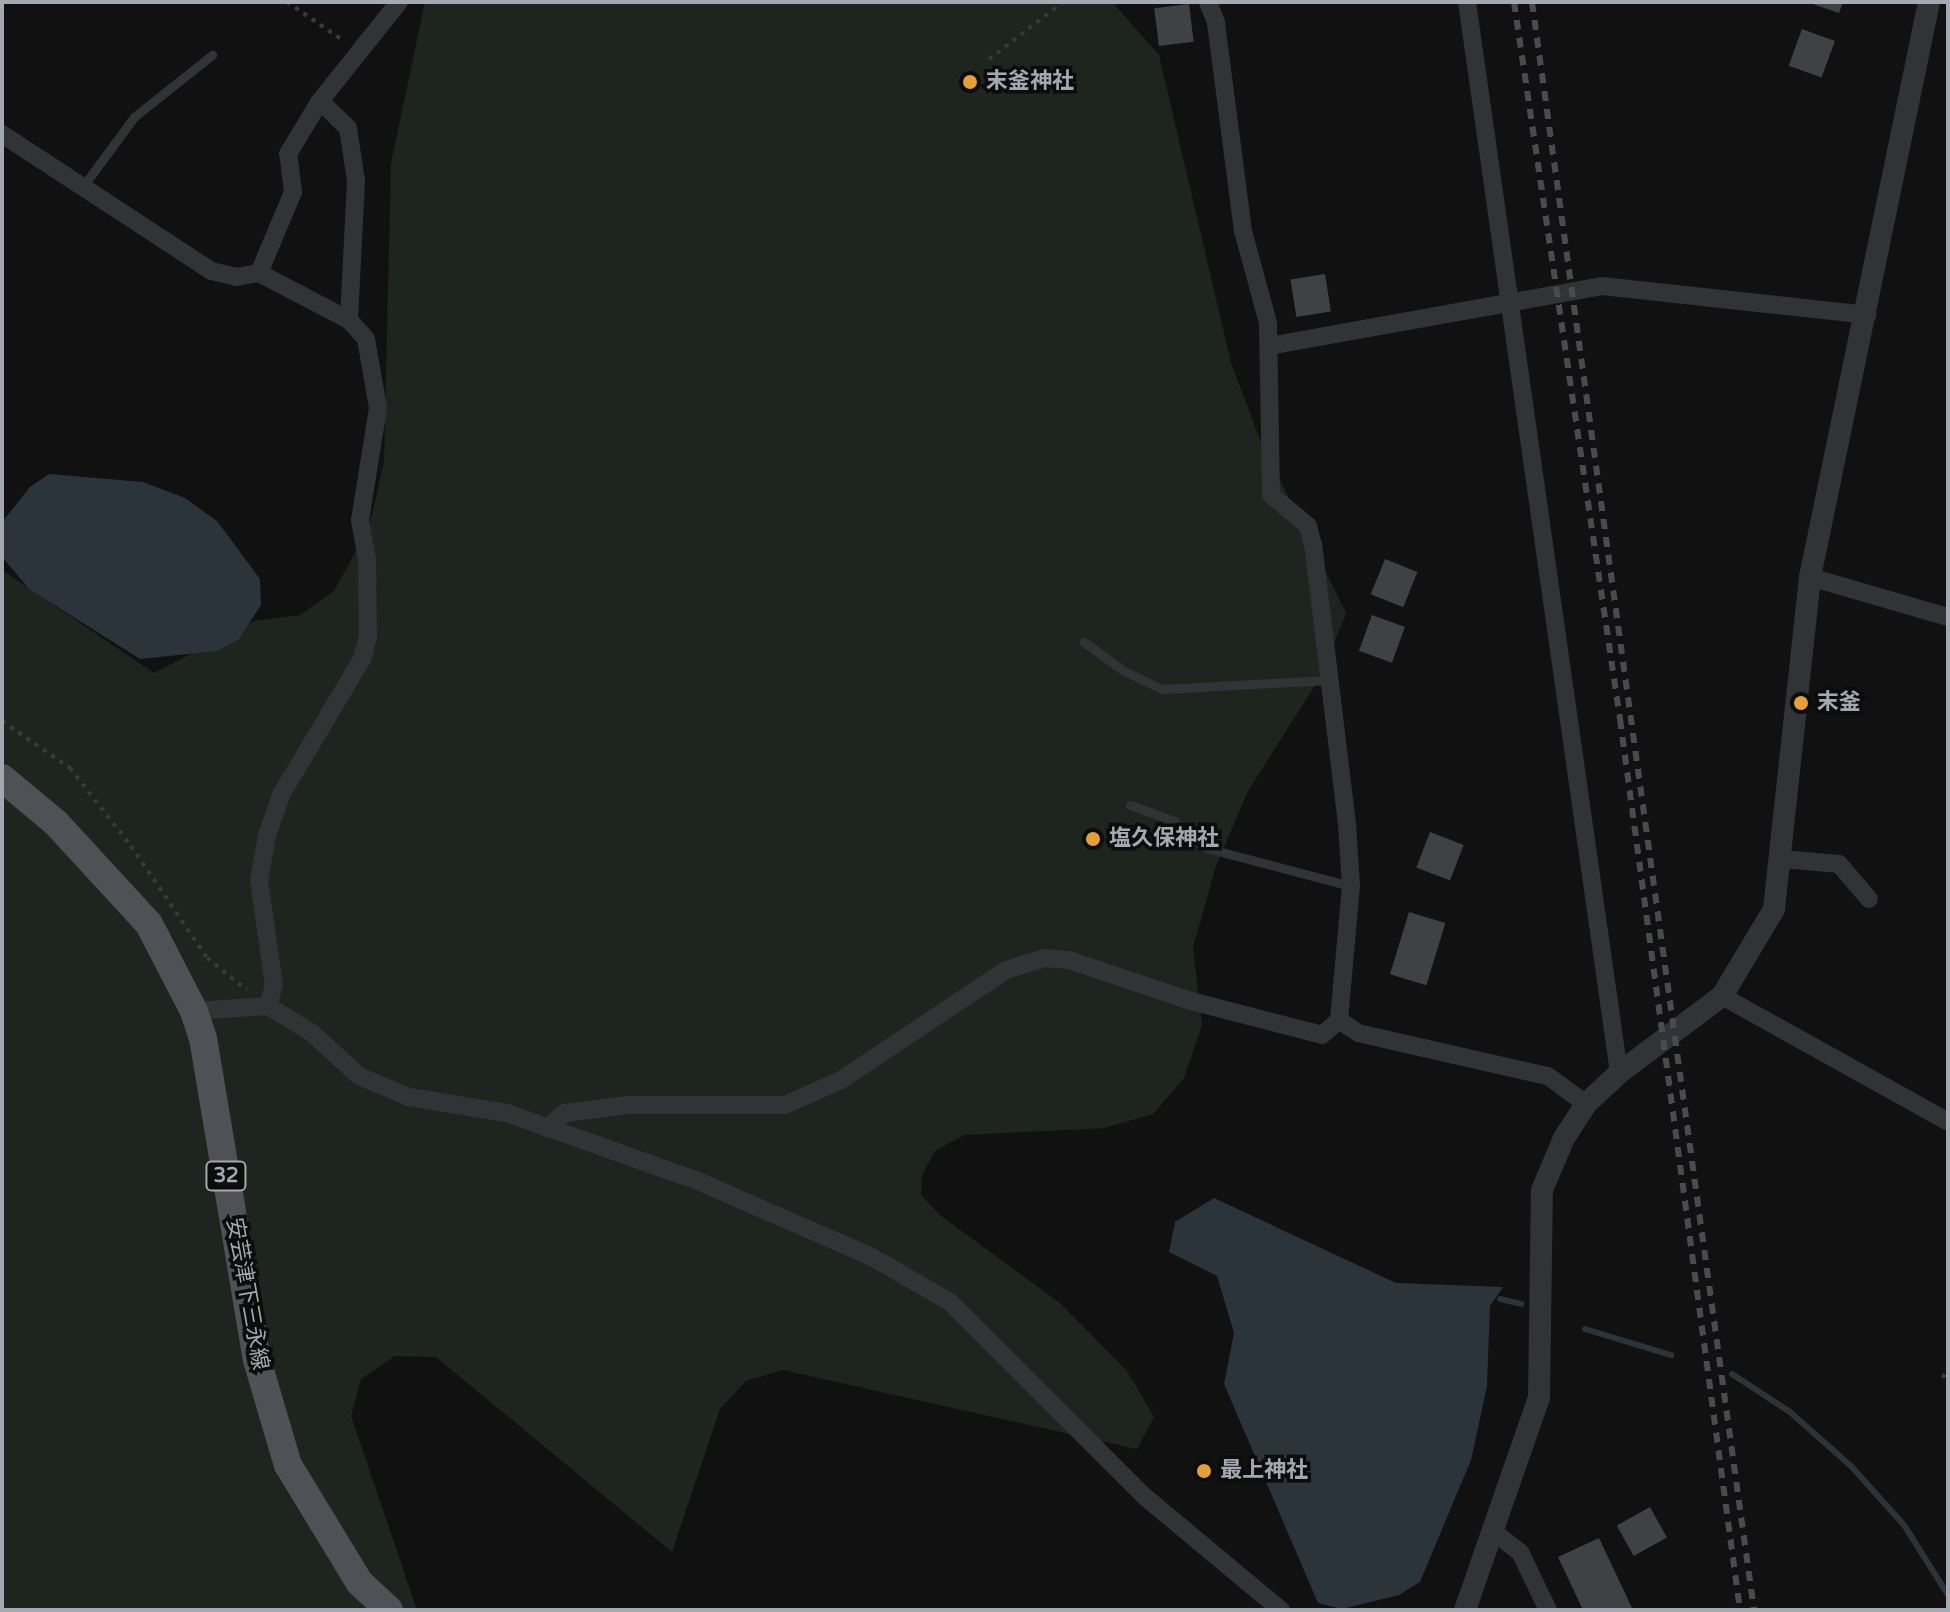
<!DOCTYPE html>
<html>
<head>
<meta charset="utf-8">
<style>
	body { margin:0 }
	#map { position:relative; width:1950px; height:1612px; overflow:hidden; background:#111112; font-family:"Varela Round","Noto Sans JP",sans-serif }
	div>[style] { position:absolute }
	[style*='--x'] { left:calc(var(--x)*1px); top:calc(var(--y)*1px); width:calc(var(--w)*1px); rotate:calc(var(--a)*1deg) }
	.green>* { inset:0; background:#1e251e }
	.water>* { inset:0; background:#2b343a }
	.stream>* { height:6px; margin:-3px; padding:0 3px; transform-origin:3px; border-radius:3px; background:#2b343a }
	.building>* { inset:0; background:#404145; transform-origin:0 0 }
	.path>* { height:4px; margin-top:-2px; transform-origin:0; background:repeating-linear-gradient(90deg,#383a3e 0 4px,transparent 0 10px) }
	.service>* { height:9px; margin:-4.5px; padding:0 4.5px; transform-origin:4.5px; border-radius:4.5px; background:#323337 }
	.minor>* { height:18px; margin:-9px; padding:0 9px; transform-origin:9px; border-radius:9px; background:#323337 }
	.tertiary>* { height:22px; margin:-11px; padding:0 11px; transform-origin:11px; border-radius:11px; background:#323337 }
	.primary>* { height:28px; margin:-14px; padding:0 14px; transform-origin:14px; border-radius:14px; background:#4f5156 }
	.rail>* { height:6px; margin-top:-3px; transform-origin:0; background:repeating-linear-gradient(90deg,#494b50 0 10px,transparent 0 18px) }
	.dots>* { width:22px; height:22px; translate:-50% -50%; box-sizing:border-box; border:4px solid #0c0c0d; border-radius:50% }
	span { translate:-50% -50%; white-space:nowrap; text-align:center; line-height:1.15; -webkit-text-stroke:7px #0c0c0d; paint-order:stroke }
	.shield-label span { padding:2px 6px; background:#0c0c0d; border:2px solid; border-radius:6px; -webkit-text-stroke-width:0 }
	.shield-label { font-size:20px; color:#a3a9b2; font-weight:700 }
	.poi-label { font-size:22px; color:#a3a9b2; font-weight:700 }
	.left { translate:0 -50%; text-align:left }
	.street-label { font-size:22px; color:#a3a9b2 }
	.frame { position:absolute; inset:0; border:4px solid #a3a9b2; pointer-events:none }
</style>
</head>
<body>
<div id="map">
	<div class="green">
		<div style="clip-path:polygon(425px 2px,1112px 2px,1159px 55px,1231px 363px,1261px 442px,1346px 613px,1321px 676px,1248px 791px,1216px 866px,1193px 947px,1202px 1025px,1184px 1078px,1153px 1114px,1104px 1128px,964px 1135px,935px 1151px,922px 1175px,921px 1195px,941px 1216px,1060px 1303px,1127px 1371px,1154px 1417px,1137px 1449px,783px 1370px,746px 1381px,720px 1409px,672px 1552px,436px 1357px,395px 1356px,361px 1379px,351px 1416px,417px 1610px,2px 1610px,2px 570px,154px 673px,255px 621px,300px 615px,334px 591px,369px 527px,384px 462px,391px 163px)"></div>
	</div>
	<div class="water">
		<div style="clip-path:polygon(49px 474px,143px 482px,185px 498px,217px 521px,260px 579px,261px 605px,239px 639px,217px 651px,140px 659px,29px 589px,2px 557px,2px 522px,30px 487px)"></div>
		<div style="clip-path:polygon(1214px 1198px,1396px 1283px,1503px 1287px,1490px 1306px,1487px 1386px,1471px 1460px,1420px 1582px,1399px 1595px,1342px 1609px,1318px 1603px,1224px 1384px,1234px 1333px,1217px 1276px,1169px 1252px,1175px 1222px)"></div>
	</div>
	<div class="stream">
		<div style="--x:1500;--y:1299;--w:22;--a:13"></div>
		<div style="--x:1585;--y:1329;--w:90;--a:16.8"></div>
		<div style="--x:1732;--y:1374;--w:69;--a:33.2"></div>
		<div style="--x:1790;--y:1412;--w:81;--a:41.5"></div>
		<div style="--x:1851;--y:1466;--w:79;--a:48.1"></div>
		<div style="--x:1904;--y:1525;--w:83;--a:57.8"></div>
	</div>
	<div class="building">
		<div style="clip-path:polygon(1807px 2px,1843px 2px,1839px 13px)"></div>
		<div style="left:1189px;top:4px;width:38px;height:35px;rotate:83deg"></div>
		<div style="left:1802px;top:29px;width:35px;height:39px;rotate:20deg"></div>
		<div style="left:1325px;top:274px;width:38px;height:35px;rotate:81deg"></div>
		<div style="left:1385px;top:559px;width:35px;height:38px;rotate:22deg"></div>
		<div style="left:1372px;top:615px;width:35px;height:38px;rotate:20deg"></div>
		<div style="left:1430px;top:832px;width:36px;height:38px;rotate:21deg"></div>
		<div style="left:1409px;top:912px;width:38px;height:65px;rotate:17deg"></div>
		<div style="left:1650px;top:1507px;width:35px;height:38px;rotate:61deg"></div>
		<div style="clip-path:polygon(1599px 1538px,1633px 1610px,1583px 1610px,1558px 1557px)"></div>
	</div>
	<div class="path">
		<div style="--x:287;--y:2;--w:69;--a:34.4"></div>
		<div style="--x:989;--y:59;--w:93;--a:-37.6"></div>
		<div style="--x:2;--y:721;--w:83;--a:34.7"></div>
		<div style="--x:70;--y:768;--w:99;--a:52"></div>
		<div style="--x:131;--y:846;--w:135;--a:55.8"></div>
		<div style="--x:207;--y:958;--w:51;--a:38.7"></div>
		<div style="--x:1942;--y:1375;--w:7;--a:34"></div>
	</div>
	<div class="service">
		<div style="--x:81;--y:189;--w:89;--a:-53.6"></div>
		<div style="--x:134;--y:117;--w:100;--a:-38.5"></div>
		<div style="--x:1084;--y:642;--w:49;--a:35.9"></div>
		<div style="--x:1124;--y:671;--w:42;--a:25.3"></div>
		<div style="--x:1162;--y:689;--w:168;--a:-3.1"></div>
		<div style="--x:1130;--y:805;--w:47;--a:20"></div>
		<div style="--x:1174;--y:821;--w:21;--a:51"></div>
		<div style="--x:1187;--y:837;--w:26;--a:28"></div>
		<div style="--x:1210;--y:849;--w:146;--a:14.7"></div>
	</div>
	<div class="minor">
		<div style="--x:1467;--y:2;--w:1082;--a:81.92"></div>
		<div style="--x:320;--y:101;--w:39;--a:44"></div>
		<div style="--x:348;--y:128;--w:54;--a:81.4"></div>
		<div style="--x:356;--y:181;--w:139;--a:92.9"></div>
		<div style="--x:2;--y:134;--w:250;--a:33.2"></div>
		<div style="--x:211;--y:271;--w:26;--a:13"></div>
		<div style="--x:236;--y:277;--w:23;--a:-10"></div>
		<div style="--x:259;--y:273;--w:102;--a:27.6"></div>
		<div style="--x:349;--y:320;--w:25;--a:48"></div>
		<div style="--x:366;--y:339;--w:70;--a:80.1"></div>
		<div style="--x:378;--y:408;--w:113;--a:99.1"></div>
		<div style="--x:360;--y:520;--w:40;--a:80"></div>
		<div style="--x:367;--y:559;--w:78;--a:89.3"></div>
		<div style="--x:368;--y:637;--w:23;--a:105"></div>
		<div style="--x:362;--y:659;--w:158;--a:120.8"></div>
		<div style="--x:281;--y:795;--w:43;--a:108.9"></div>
		<div style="--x:267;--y:836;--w:45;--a:100.3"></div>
		<div style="--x:259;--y:880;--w:106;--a:81.9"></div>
		<div style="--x:274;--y:985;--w:22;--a:106"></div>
		<div style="--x:259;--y:273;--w:88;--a:-67.2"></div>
		<div style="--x:293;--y:192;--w:38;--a:-97"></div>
		<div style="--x:288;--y:154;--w:62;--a:-58.9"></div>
		<div style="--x:320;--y:101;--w:127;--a:-51.4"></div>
		<div style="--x:1269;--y:346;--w:338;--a:-10.2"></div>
		<div style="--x:1602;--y:286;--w:267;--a:6.2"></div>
		<div style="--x:1810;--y:577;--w:144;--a:16.2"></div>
		<div style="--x:1783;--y:859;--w:56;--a:5.1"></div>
		<div style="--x:1839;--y:864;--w:46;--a:49.4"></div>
		<div style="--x:1722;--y:996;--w:259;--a:29.1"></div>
		<div style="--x:194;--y:1011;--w:74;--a:-3.9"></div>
		<div style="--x:268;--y:1006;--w:52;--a:31.5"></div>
		<div style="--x:312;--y:1033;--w:64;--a:42.5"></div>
		<div style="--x:359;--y:1076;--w:54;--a:22.8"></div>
		<div style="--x:409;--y:1097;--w:99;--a:9.3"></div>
		<div style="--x:507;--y:1113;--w:203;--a:19.6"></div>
		<div style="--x:698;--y:1181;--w:190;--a:23.6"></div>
		<div style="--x:872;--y:1257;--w:90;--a:30"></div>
		<div style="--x:950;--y:1302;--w:274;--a:45"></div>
		<div style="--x:1144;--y:1496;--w:178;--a:39.8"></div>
		<div style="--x:1339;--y:1020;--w:23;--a:34"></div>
		<div style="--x:1358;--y:1033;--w:195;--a:12.8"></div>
		<div style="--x:1548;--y:1076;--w:47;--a:36.4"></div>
		<div style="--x:547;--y:1128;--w:23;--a:-40"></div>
		<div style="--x:565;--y:1113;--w:64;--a:-7.2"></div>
		<div style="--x:628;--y:1105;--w:157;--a:0"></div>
		<div style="--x:785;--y:1105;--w:61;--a:-24.1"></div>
		<div style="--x:841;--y:1080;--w:198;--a:-33.7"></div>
		<div style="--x:1006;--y:970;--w:41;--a:-17.1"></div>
		<div style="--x:1045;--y:958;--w:24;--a:5"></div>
		<div style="--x:1069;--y:960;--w:129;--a:18.6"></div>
		<div style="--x:1191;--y:1001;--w:135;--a:14.5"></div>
		<div style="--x:1322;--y:1035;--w:23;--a:-41"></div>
		<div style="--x:1339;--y:1020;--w:135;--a:-84.9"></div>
		<div style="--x:1351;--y:886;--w:62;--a:-93.7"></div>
		<div style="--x:1347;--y:824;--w:281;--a:-96.9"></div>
		<div style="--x:1313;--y:545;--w:20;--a:-105"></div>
		<div style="--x:1308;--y:526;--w:48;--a:-140"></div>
		<div style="--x:1271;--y:495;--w:172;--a:-91"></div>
		<div style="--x:1268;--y:323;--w:95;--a:-105.2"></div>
		<div style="--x:1243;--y:231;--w:211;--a:-97.4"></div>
		<div style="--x:1216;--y:22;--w:22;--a:-112"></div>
		<div style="--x:1494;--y:1532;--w:33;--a:38"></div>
		<div style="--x:1520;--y:1552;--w:64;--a:64.2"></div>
	</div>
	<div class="tertiary">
		<div style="--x:1465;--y:1610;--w:225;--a:-70.8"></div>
		<div style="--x:1539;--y:1398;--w:208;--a:-89.2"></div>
		<div style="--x:1542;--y:1190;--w:56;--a:-67.1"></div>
		<div style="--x:1564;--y:1138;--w:40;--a:-57.1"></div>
		<div style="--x:1586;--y:1104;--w:45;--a:-43.2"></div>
		<div style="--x:1619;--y:1073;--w:129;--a:-36.8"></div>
		<div style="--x:1722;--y:996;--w:101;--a:-59.1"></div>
		<div style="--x:1774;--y:909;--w:334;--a:-83.8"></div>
		<div style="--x:1810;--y:577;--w:587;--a:-78.31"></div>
	</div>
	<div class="primary">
		<div style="--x:2;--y:778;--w:70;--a:39.8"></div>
		<div style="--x:56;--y:823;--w:137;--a:47.4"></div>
		<div style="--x:149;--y:924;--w:98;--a:62.7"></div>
		<div style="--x:194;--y:1011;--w:28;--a:72"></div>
		<div style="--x:203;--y:1038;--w:326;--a:80.5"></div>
		<div style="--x:257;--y:1360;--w:109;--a:73.6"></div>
		<div style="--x:288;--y:1465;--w:137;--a:58.7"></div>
		<div style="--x:359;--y:1582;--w:41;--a:43"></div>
	</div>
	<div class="rail">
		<div style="--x:1514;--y:2;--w:725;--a:81.59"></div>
		<div style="--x:1620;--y:719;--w:899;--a:82.33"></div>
		<div style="--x:1532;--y:2;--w:1623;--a:82.14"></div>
	</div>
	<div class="dots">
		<div style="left:970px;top:82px;background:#e59f37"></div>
		<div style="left:1801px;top:703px;background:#e59f37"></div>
		<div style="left:1093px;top:839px;background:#e59f37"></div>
		<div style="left:1204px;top:1471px;background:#e59f37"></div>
	</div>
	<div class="shield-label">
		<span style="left:226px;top:1176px">32</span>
	</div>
	<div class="poi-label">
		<span class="left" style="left:986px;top:82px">末釜神社</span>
		<span class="left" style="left:1817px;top:703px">末釜</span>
		<span class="left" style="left:1109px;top:839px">塩久保神社</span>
		<span class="left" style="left:1220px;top:1471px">最上神社</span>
	</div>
	<div class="street-label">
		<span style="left:247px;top:1294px;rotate:80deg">安芸津下三永線</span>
	</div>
	<div class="frame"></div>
</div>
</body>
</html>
